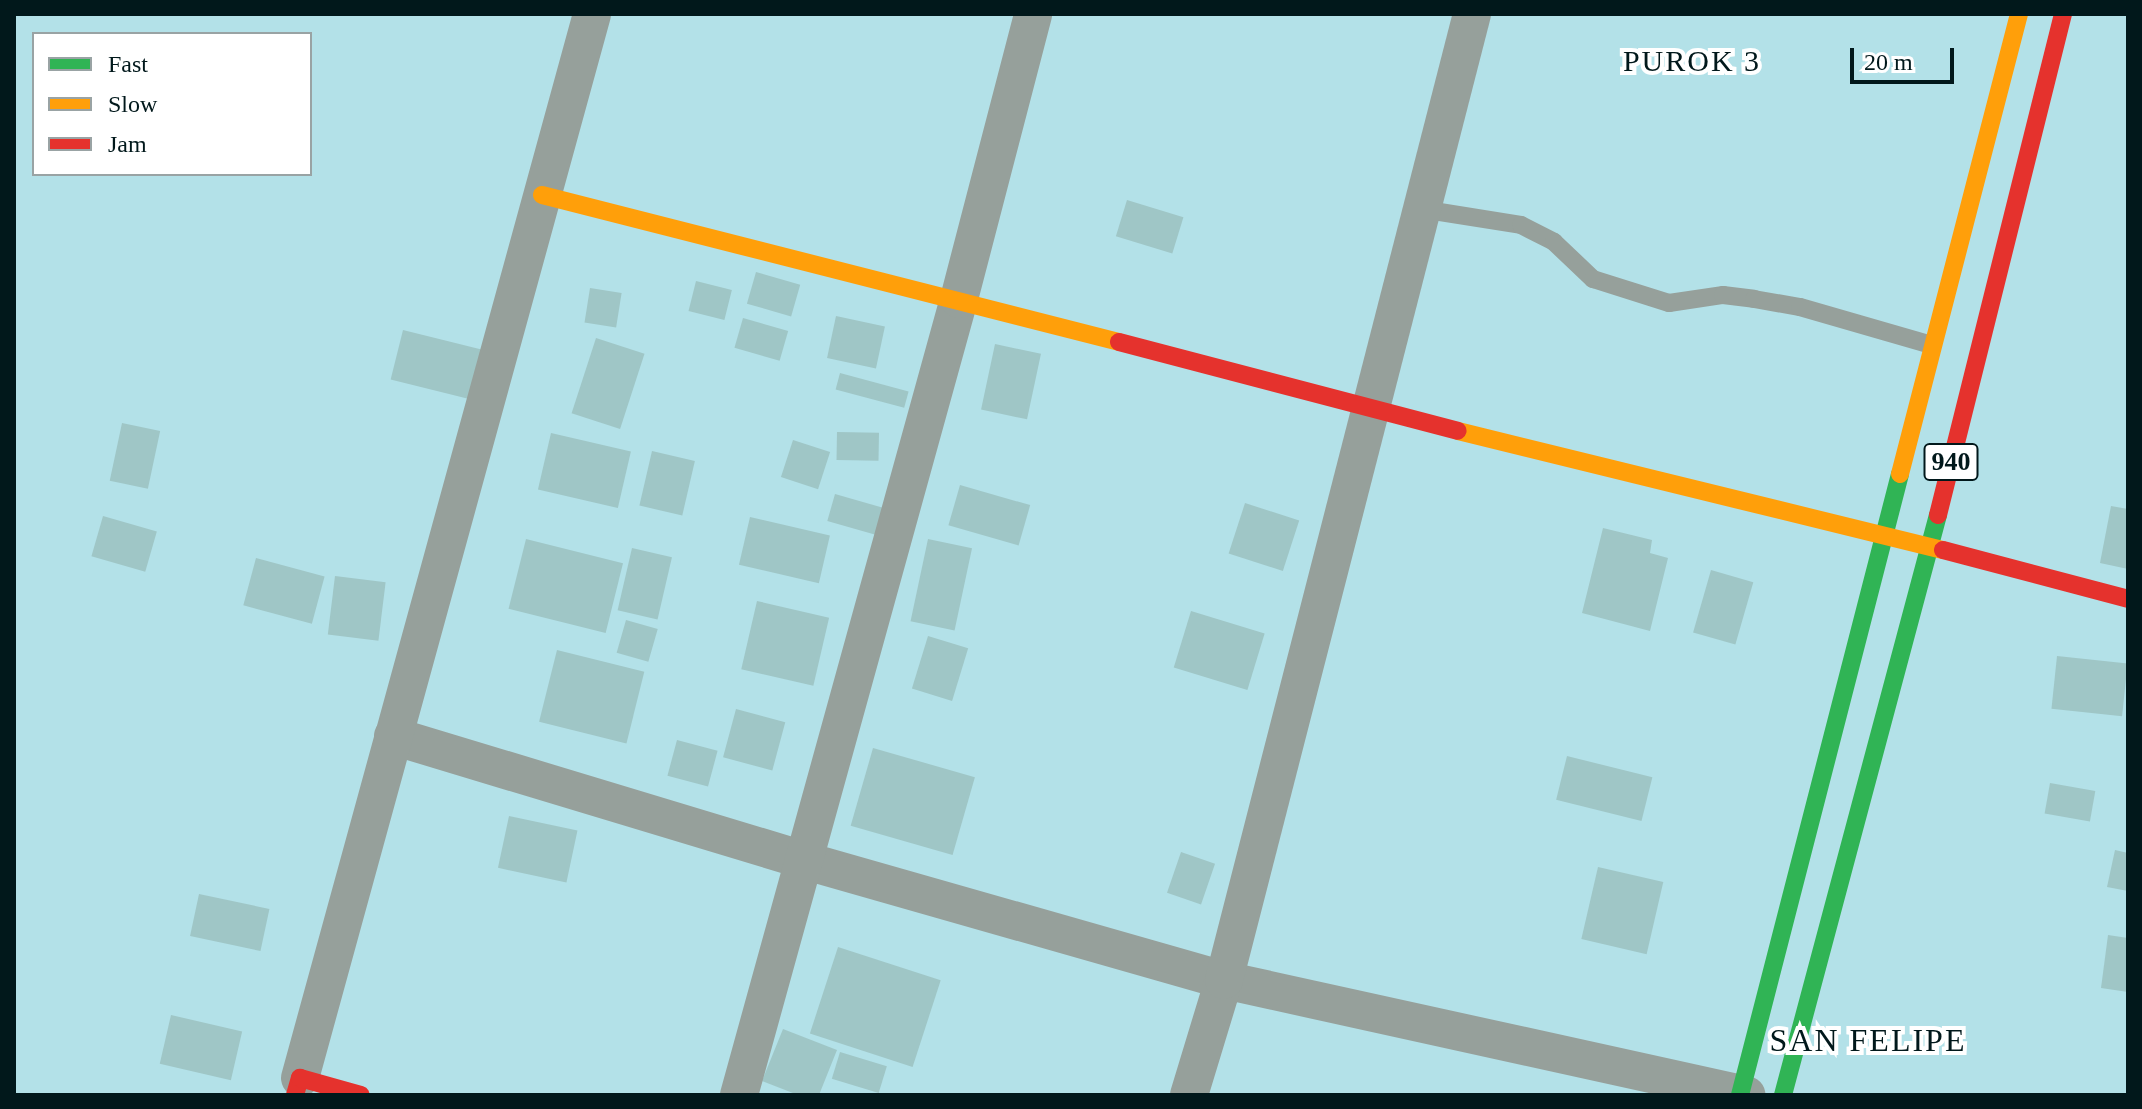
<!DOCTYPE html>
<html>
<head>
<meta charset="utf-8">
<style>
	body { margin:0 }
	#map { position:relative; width:2142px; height:1109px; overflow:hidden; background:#b3e1e8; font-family:Georgia,serif }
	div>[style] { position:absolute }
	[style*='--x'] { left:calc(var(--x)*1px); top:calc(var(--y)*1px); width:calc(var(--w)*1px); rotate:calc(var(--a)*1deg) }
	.building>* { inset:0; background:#9fc6c6; transform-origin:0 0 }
	.lane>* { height:18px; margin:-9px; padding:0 9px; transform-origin:9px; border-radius:9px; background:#96a09b }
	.street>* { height:38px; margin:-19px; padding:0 19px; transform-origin:19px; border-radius:19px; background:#96a09b }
	.fast>* { height:18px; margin:-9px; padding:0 9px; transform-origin:9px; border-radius:9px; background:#30b455 }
	.slow>* { height:18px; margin:-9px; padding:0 9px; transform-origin:9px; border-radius:9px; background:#ff9f0a }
	.jam>* { height:18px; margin:-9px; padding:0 9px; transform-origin:9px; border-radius:9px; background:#e5322d }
	span { translate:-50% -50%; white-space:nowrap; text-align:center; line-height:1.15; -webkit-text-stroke:8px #fff; paint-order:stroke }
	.shield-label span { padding:2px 6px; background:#fff; border:2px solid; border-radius:6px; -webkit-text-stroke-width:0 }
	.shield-label { font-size:26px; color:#01181b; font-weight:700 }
	.neighbourhood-label { font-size:30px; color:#01181b; letter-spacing:2px }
	.quarter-label { font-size:32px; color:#01181b; letter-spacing:2px }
	.frame { position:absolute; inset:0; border:16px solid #01181b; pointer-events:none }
	.legend { position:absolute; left:32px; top:32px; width:280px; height:144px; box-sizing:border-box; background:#fff; border:2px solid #99a3a4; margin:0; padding:10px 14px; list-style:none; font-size:24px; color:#01181b }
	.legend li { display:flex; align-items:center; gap:16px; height:40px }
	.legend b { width:40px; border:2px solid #99a3a4 }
	.scale { position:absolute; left:1850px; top:48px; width:104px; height:36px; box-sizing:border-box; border:4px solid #01181b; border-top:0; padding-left:10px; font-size:24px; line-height:28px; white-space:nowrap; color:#01181b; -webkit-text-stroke:6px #fff; paint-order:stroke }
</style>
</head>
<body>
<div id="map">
	<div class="building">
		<div style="left:1127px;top:200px;width:59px;height:38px;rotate:17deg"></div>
		<div style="left:756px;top:272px;width:46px;height:33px;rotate:16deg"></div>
		<div style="left:696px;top:281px;width:37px;height:31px;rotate:14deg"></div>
		<div style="left:590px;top:288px;width:32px;height:35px;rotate:9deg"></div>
		<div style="left:836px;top:316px;width:50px;height:43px;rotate:12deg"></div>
		<div style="left:743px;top:318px;width:47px;height:31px;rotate:16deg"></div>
		<div style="left:403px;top:330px;width:85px;height:51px;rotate:14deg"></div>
		<div style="left:596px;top:338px;width:51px;height:79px;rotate:18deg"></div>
		<div style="left:995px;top:344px;width:47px;height:67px;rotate:12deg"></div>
		<div style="left:840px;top:373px;width:71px;height:17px;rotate:15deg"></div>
		<div style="left:122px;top:423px;width:39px;height:59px;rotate:12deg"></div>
		<div style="left:837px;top:432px;width:42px;height:28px;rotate:1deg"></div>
		<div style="left:551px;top:433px;width:82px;height:58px;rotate:13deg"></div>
		<div style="left:793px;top:440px;width:39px;height:39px;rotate:18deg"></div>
		<div style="left:652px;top:451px;width:44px;height:56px;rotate:13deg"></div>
		<div style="left:960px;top:485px;width:73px;height:42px;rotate:16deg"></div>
		<div style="left:835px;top:494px;width:62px;height:28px;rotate:16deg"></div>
		<div style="left:1245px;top:503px;width:57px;height:53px;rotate:18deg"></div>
		<div style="clip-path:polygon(2111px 506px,2128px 509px,2128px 569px,2100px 563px)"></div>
		<div style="left:103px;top:516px;width:56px;height:42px;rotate:16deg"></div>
		<div style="left:750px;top:517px;width:82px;height:49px;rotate:13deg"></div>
		<div style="clip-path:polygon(1603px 528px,1652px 540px,1650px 553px,1668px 558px,1650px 631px,1582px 613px)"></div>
		<div style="left:526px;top:539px;width:100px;height:72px;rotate:14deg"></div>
		<div style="left:928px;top:539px;width:45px;height:84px;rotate:12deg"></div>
		<div style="left:632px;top:548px;width:41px;height:64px;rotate:13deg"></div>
		<div style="left:256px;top:558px;width:71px;height:49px;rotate:15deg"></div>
		<div style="left:1711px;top:570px;width:44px;height:65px;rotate:16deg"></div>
		<div style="left:335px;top:576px;width:51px;height:59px;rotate:7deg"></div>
		<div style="left:757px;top:601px;width:74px;height:70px;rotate:13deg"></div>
		<div style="left:1191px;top:611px;width:77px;height:59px;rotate:17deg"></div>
		<div style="left:626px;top:620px;width:33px;height:34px;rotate:16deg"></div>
		<div style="left:928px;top:636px;width:42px;height:55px;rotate:17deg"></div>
		<div style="left:557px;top:650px;width:90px;height:74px;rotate:14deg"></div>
		<div style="left:2057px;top:656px;width:71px;height:53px;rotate:6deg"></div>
		<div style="left:736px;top:709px;width:51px;height:50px;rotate:15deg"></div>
		<div style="left:677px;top:740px;width:42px;height:37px;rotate:15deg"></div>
		<div style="left:873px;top:748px;width:106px;height:81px;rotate:16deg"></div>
		<div style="left:1567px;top:756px;width:88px;height:45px;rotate:14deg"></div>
		<div style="left:2050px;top:783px;width:46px;height:31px;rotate:10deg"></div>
		<div style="left:509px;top:816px;width:70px;height:53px;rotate:12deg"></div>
		<div style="clip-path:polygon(2115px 850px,2128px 853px,2128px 891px,2107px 887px)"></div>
		<div style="left:1181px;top:852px;width:36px;height:43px;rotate:19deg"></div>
		<div style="left:1598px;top:867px;width:67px;height:74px;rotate:13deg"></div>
		<div style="left:199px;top:894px;width:72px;height:43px;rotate:12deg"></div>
		<div style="clip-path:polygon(2108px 935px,2128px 938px,2128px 992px,2101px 988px)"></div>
		<div style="left:838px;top:947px;width:108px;height:91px;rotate:18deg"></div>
		<div style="left:171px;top:1015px;width:73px;height:50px;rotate:13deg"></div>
		<div style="clip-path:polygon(783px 1029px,837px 1050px,819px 1095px,798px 1095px,762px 1081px)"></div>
		<div style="left:840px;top:1052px;width:49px;height:28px;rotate:17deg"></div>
	</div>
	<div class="lane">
		<div style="--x:1421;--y:209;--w:101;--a:9.1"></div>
		<div style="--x:1521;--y:225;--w:37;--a:27"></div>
		<div style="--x:1554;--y:242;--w:54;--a:43.5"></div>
		<div style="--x:1593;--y:279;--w:80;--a:17.5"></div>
		<div style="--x:1669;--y:303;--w:55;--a:-8.4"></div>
		<div style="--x:1723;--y:295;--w:31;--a:7"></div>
		<div style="--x:1754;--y:299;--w:47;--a:9.9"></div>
		<div style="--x:1800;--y:307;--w:137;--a:16.1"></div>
	</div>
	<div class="street">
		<div style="--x:393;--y:736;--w:432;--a:16.8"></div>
		<div style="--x:806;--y:861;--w:435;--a:15.9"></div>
		<div style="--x:1224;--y:980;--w:535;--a:12.42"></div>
		<div style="--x:300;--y:1078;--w:1103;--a:-74.65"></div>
		<div style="--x:739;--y:1095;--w:826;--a:-74.55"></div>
		<div style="--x:959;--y:299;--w:294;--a:-75.4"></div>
		<div style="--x:1189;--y:1095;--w:120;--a:-73.1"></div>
		<div style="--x:1224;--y:980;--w:997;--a:-75.6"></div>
	</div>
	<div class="fast">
		<div style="--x:1740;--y:1095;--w:641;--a:-75.55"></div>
		<div style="--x:1783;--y:1095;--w:600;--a:-75.04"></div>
	</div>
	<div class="slow">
		<div style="--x:542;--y:195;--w:595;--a:14.29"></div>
		<div style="--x:1458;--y:431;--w:499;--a:13.8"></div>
		<div style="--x:1900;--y:474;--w:475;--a:-75.5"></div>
	</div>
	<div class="jam">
		<div style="--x:1119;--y:342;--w:350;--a:14.7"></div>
		<div style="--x:1938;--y:515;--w:516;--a:-75.99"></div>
		<div style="--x:1943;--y:550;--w:191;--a:14.8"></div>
		<div style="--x:295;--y:1095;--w:18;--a:-74"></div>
		<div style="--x:300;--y:1078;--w:63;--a:15.6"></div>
	</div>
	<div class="shield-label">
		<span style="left:1951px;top:462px">940</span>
	</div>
	<div class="neighbourhood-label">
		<span style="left:1692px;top:61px">PUROK 3</span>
	</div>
	<div class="quarter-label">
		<span style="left:1868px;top:1040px">SAN FELIPE</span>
	</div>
	<div class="frame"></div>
	<ul class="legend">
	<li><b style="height:10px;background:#30b455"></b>Fast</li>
	<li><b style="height:10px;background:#ff9f0a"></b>Slow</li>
	<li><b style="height:10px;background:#e5322d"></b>Jam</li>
	</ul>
	<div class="scale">20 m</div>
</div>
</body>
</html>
